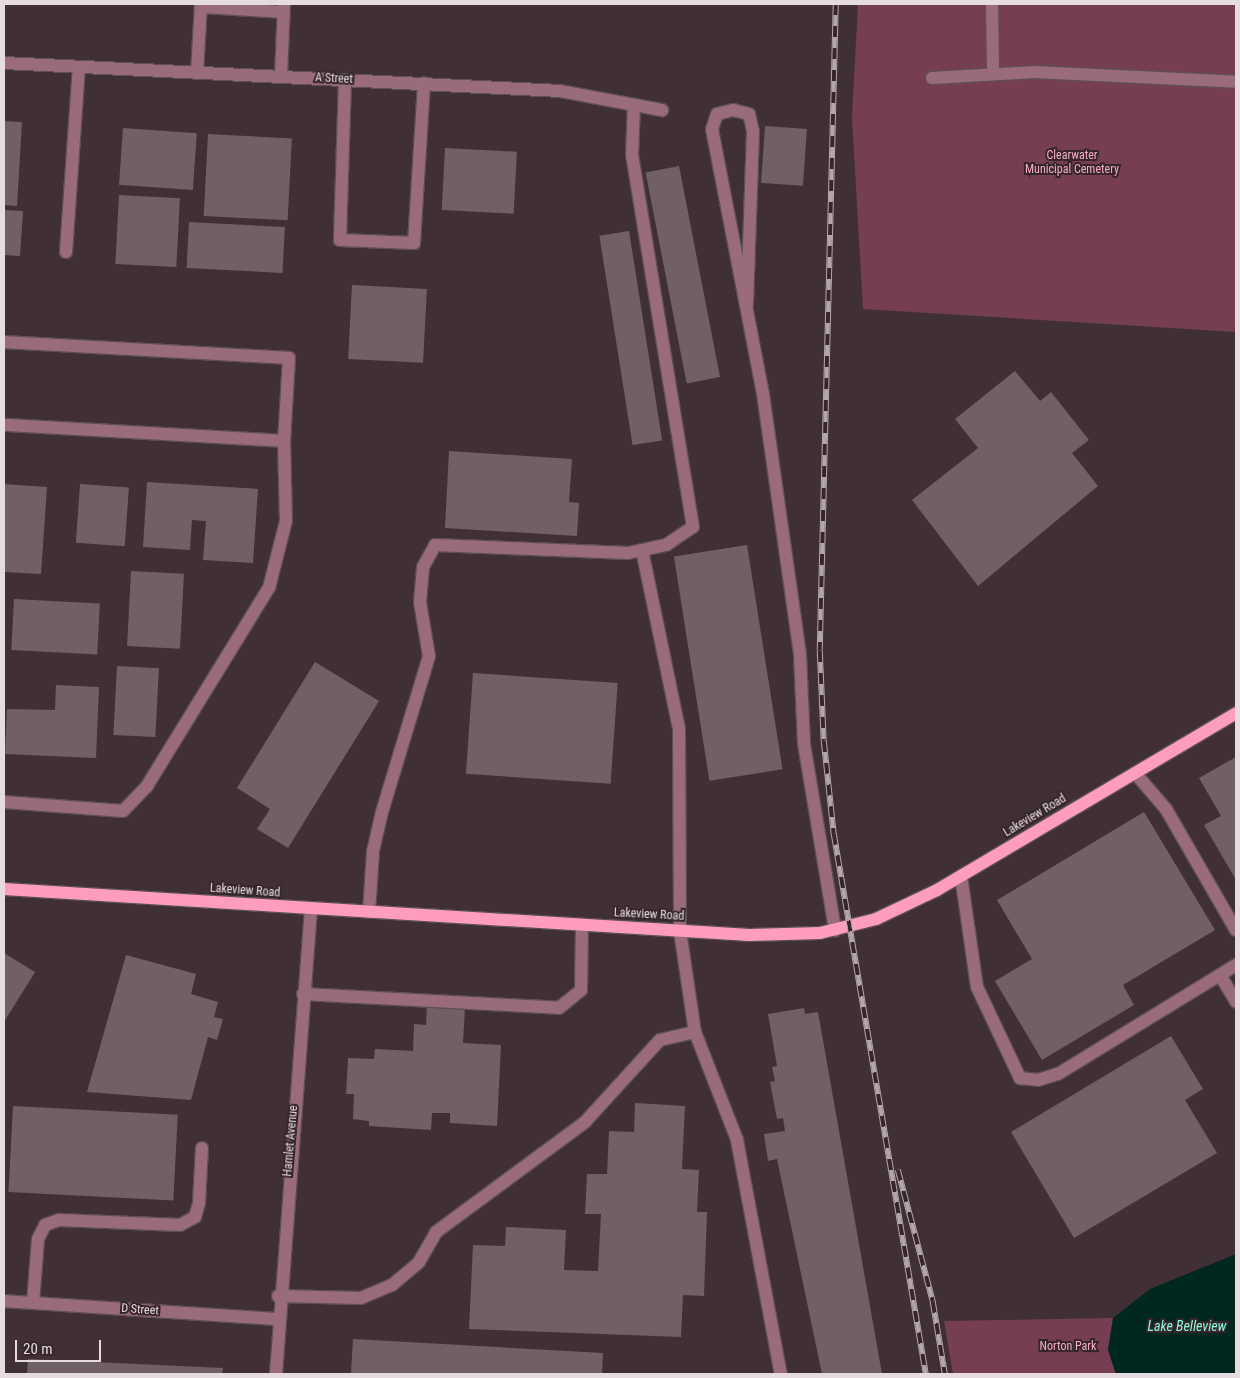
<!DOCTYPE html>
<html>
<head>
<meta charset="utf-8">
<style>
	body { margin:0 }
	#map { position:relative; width:1240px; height:1378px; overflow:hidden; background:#403035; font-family:"Roboto Condensed",sans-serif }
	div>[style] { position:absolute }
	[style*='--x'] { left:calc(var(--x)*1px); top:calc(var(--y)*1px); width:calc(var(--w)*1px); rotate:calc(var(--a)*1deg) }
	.green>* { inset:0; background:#763e53 }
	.water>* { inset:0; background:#00281f }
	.building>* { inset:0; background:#705f64; transform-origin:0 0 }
	.roads { filter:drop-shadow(1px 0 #5e4f54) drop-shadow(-1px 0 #5e4f54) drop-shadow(0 1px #5e4f54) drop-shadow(0 -1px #5e4f54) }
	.minor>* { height:12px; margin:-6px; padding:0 6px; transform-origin:6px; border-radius:6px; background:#9a6b7b }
	.major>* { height:12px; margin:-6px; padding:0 6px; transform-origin:6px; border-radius:6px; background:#fe9dc0 }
	.rail>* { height:5.5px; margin-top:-2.75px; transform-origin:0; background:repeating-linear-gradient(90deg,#36262b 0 11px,#b3a6ab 0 22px); box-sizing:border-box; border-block:1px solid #b3a6ab }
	span { translate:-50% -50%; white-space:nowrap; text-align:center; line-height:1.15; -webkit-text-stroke:4px #36262b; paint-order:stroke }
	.street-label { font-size:12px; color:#e6dbdf }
	.park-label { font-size:12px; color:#f7aec7 }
	.water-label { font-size:14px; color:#89fada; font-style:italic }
	.frame { position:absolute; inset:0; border:5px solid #e6dbdf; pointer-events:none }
	.scale { position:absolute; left:15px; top:1340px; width:86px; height:22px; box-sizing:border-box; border:2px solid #e6dbdf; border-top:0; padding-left:6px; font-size:15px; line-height:18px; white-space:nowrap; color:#e6dbdf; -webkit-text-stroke:4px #36262b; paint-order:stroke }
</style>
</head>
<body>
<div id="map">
	<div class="green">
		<div style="clip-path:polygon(858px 4px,1236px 4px,1236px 332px,863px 309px,852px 117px)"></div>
		<div style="clip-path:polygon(1113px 1318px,1108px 1350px,1116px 1374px,953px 1374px,944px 1321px)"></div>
	</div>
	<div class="water">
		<div style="clip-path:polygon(1236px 1254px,1236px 1374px,1116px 1374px,1108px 1350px,1113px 1318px,1150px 1289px)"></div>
	</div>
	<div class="building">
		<div style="clip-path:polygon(4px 121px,22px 122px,17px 206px,4px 205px)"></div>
		<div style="left:765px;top:126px;width:42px;height:57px;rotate:4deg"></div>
		<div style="left:123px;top:128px;width:74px;height:57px;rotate:4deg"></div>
		<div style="left:208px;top:134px;width:84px;height:82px;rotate:3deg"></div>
		<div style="left:445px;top:148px;width:72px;height:62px;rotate:3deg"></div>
		<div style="left:679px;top:166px;width:215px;height:34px;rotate:79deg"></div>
		<div style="left:119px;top:195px;width:61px;height:69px;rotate:3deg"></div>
		<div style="clip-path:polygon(4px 210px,23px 211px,20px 256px,4px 255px)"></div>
		<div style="left:189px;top:222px;width:96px;height:46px;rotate:3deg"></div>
		<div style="left:629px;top:231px;width:212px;height:30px;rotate:81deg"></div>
		<div style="left:352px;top:285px;width:75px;height:74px;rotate:3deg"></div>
		<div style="clip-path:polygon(1015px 371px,1040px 401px,1051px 392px,1089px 440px,1072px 453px,1098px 486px,978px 586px,912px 500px,978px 448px,955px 419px)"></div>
		<div style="clip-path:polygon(449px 451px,572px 459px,569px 502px,579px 503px,577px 536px,445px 528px)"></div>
		<div style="clip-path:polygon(147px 482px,258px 489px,253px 563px,203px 560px,206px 521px,192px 520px,190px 550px,143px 547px)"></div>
		<div style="clip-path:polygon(4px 484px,47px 487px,41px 574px,4px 572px)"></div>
		<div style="left:80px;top:484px;width:49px;height:59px;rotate:4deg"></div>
		<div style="left:747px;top:545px;width:227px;height:74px;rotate:81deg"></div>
		<div style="left:131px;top:571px;width:53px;height:75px;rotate:3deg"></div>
		<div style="left:14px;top:599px;width:86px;height:51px;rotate:3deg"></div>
		<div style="clip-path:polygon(315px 662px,379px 701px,288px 848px,257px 829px,270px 809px,237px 788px)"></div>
		<div style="left:117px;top:666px;width:42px;height:69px;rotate:3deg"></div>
		<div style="left:473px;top:673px;width:145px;height:101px;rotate:4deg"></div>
		<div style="clip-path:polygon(56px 685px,99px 687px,96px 758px,5px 754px,7px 709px,55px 710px)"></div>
		<div style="clip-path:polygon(1236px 757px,1236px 880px,1204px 825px,1221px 816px,1199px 778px)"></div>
		<div style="clip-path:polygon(1144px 812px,1215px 930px,1123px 985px,1134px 1005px,1042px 1060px,995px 981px,1032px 959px,997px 900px)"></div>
		<div style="clip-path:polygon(4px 953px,35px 972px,4px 1022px)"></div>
		<div style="clip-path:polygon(126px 955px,196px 974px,191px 994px,218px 1002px,214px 1017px,223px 1019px,217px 1040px,208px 1037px,191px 1100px,87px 1092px)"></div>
		<div style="clip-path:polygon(427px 1005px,465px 1007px,463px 1043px,501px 1045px,497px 1126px,450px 1123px,450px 1113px,432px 1113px,431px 1130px,369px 1126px,369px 1121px,353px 1119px,354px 1094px,346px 1094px,348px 1058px,374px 1059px,375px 1049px,413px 1051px,414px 1024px,426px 1025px)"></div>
		<div style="clip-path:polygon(804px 1008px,805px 1014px,818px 1012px,882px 1374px,822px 1374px,777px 1159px,768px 1161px,764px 1134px,785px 1131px,783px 1118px,777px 1119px,770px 1082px,775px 1081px,772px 1067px,777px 1066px,768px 1014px)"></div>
		<div style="clip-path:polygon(1171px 1036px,1203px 1089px,1185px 1100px,1217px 1153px,1074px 1238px,1011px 1132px)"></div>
		<div style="clip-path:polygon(635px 1103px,685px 1106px,682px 1169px,699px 1170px,697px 1212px,707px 1212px,704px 1296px,683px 1295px,681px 1337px,469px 1329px,473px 1245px,505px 1246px,506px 1227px,566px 1230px,564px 1270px,598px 1271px,601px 1214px,585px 1214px,587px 1174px,607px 1174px,609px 1131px,634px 1132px)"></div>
		<div style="left:13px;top:1106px;width:165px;height:86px;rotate:3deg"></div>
		<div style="clip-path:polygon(353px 1339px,603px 1353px,602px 1374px,351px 1374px)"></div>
		<div style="clip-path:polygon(28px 1359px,223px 1368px,222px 1374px,27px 1374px)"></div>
	</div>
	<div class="roads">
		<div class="minor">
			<div style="--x:992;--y:4;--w:67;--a:89.1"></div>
			<div style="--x:201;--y:7;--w:82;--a:3.5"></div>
			<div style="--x:4;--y:63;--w:557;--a:2.88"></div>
			<div style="--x:560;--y:91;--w:104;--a:10.6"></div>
			<div style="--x:197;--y:73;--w:69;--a:-86.7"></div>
			<div style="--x:281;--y:76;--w:72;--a:-87.6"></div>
			<div style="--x:932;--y:78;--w:103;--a:-3.3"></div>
			<div style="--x:1035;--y:72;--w:201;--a:2.8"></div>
			<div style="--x:345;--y:80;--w:160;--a:91.8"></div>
			<div style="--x:340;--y:240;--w:74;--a:2.3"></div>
			<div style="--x:414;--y:243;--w:160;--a:-86.4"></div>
			<div style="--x:66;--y:252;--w:185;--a:-86"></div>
			<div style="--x:747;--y:304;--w:173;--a:-88"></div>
			<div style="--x:753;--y:131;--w:17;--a:-103"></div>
			<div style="--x:749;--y:114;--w:16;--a:-166"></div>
			<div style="--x:733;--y:110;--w:16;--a:166"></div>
			<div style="--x:717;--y:114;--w:16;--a:108"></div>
			<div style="--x:712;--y:129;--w:270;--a:79.1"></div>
			<div style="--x:763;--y:394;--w:264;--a:81.9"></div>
			<div style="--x:800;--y:655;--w:89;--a:87.4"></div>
			<div style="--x:804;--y:744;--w:189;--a:80.5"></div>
			<div style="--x:4;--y:342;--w:285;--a:3.2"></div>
			<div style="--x:289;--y:358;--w:83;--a:93.4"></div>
			<div style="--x:284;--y:441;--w:280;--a:-176.7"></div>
			<div style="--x:642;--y:550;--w:183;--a:78.3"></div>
			<div style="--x:679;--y:729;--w:202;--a:89.7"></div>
			<div style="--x:680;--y:931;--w:102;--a:81.6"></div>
			<div style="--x:695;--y:1032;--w:116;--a:68.7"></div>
			<div style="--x:737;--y:1140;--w:238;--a:79.4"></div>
			<div style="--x:1135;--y:773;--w:48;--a:49.3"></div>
			<div style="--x:1166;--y:809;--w:140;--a:60"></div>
			<div style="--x:4;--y:802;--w:119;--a:4.3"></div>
			<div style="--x:123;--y:811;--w:35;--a:-46"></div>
			<div style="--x:147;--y:786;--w:233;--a:-58.4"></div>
			<div style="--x:269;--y:588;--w:69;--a:-75.8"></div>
			<div style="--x:286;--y:521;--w:80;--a:-91.4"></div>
			<div style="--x:961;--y:876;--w:112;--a:81.8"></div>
			<div style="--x:977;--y:987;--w:101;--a:64.7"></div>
			<div style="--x:1020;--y:1078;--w:18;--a:6"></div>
			<div style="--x:1038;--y:1080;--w:21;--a:-17"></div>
			<div style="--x:1058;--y:1074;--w:209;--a:-31.5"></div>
			<div style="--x:369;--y:912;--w:61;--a:-86.2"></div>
			<div style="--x:373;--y:851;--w:40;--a:-77"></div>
			<div style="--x:382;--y:812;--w:163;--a:-73.2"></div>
			<div style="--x:429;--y:656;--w:55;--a:-99.5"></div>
			<div style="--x:420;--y:602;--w:35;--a:-85"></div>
			<div style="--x:423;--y:567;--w:25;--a:-61"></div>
			<div style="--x:435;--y:545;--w:193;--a:2.4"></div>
			<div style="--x:628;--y:553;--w:39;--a:-12"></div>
			<div style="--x:666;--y:545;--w:32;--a:-34"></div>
			<div style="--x:693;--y:527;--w:376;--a:-99.3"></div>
			<div style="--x:632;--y:156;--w:51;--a:-87.8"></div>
			<div style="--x:1220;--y:975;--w:31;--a:59"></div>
			<div style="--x:303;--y:994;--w:256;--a:3.1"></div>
			<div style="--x:559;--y:1008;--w:28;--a:-39"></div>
			<div style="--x:581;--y:990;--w:65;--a:-89.1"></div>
			<div style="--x:278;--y:1296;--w:83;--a:1.4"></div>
			<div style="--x:361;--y:1298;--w:34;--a:-23"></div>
			<div style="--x:392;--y:1285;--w:35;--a:-40"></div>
			<div style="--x:419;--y:1262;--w:34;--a:-60"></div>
			<div style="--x:436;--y:1232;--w:185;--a:-36.4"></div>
			<div style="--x:585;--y:1122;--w:111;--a:-47.6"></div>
			<div style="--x:660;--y:1040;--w:36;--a:-13"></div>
			<div style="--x:4;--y:1301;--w:274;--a:3.8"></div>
			<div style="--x:33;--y:1303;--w:64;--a:-85.5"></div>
			<div style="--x:38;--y:1239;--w:16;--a:-63"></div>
			<div style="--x:45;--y:1225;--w:15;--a:-20"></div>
			<div style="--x:59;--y:1220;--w:121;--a:2.4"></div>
			<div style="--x:180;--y:1225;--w:17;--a:-28"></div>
			<div style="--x:195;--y:1217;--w:15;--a:-74"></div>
			<div style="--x:199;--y:1203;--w:55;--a:-86.9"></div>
			<div style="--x:276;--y:1374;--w:466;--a:-85.7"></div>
		</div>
		<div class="major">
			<div style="--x:4;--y:889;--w:747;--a:3.53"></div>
			<div style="--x:750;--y:935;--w:70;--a:-1.6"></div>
			<div style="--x:820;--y:933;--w:58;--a:-14"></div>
			<div style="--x:876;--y:919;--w:68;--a:-25.4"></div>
			<div style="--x:937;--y:890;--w:347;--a:-30.6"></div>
		</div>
	</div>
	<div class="rail">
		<div style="--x:836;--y:4;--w:647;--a:91.42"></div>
		<div style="--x:820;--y:651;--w:90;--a:87.5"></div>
		<div style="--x:824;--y:741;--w:94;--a:83.9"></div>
		<div style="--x:834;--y:834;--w:548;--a:80.33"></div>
		<div style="--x:898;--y:1170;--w:137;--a:75.1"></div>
		<div style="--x:933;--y:1302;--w:73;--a:80.5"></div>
	</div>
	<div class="street-label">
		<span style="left:334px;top:79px;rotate:3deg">A Street</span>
		<span style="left:1035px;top:816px;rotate:-31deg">Lakeview Road</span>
		<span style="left:245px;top:891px;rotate:4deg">Lakeview Road</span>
		<span style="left:649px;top:915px;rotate:3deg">Lakeview Road</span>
		<span style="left:291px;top:1141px;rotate:-85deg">Hamlet Avenue</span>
		<span style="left:140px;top:1310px;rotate:4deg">D Street</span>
	</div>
	<div class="park-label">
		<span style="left:1072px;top:163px">Clearwater<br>Municipal Cemetery</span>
		<span style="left:1068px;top:1347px">Norton Park</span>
	</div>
	<div class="water-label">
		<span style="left:1187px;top:1326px">Lake Belleview</span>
	</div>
	<div class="frame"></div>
	<div class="scale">20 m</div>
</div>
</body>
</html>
